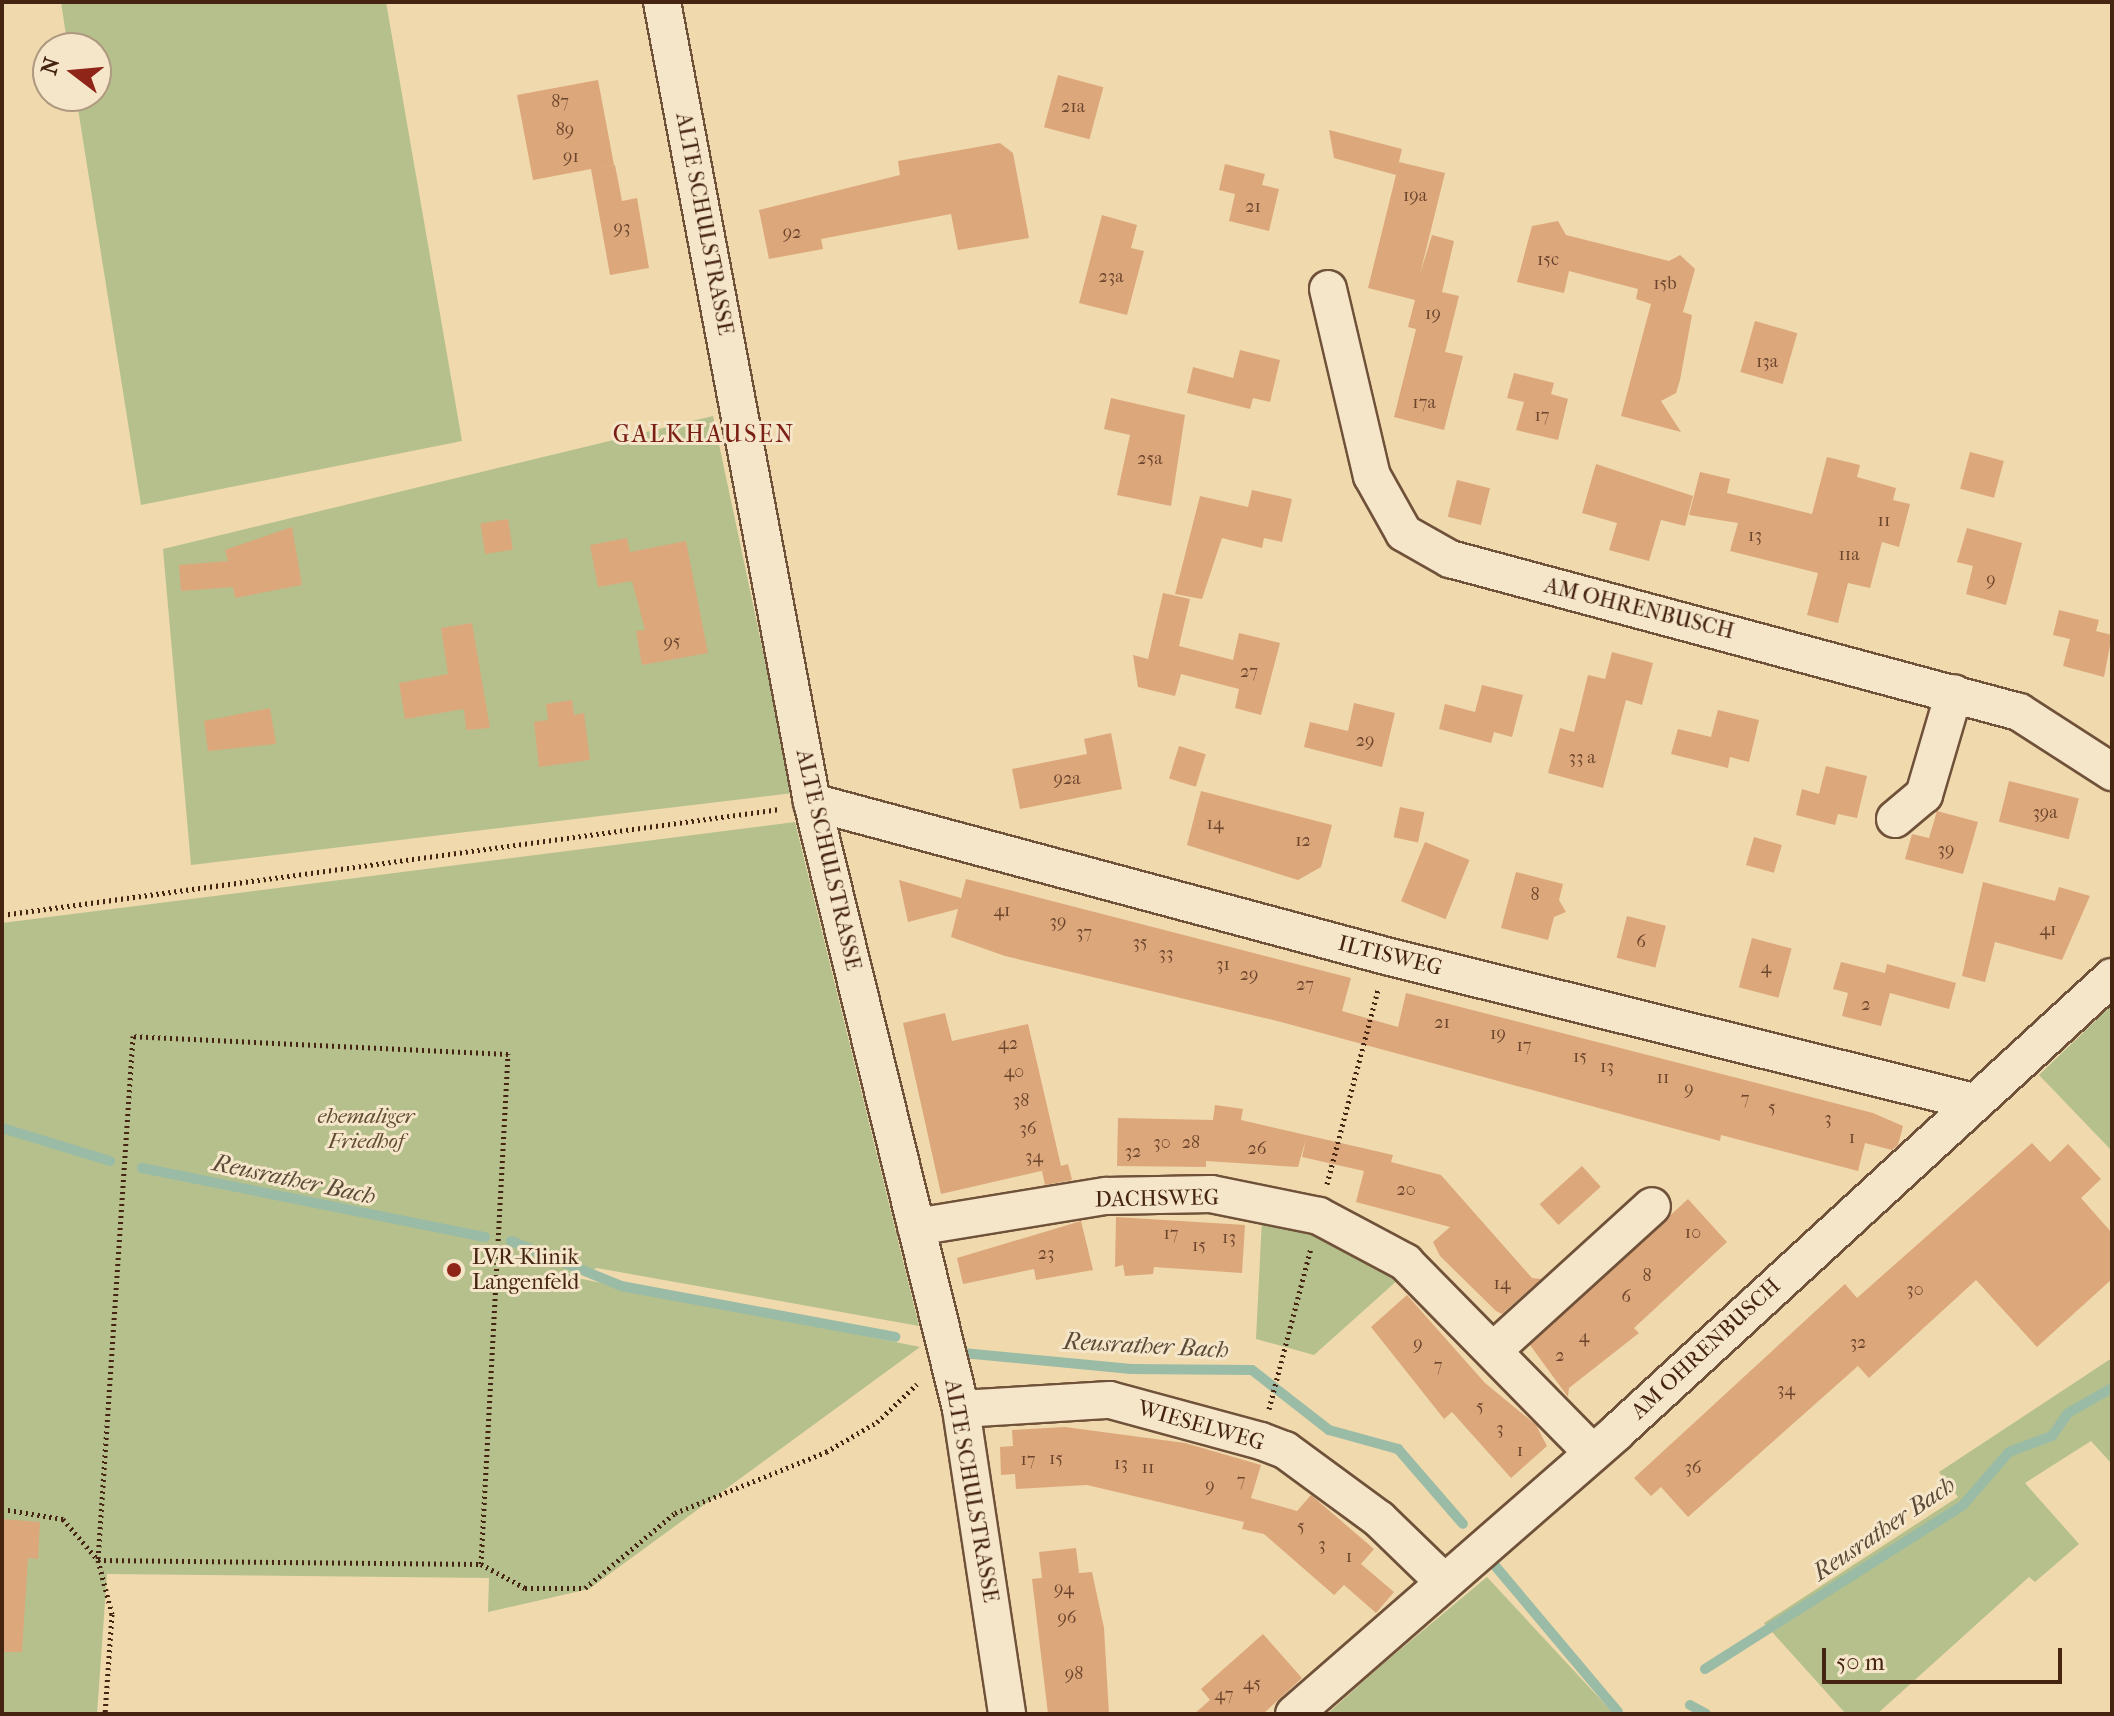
<!DOCTYPE html>
<html>
<head>
<meta charset="utf-8">
<style>
	body { margin:0 }
	#map { position:relative; width:2114px; height:1716px; overflow:hidden; background:#efd9ad; font-family:"IM FELL French Canon",serif }
	div>[style] { position:absolute }
	[style*='--x'] { left:calc(var(--x)*1px); top:calc(var(--y)*1px); width:calc(var(--w)*1px); rotate:calc(var(--a)*1deg) }
	.green>* { inset:0; background:#b5c08d }
	.stream>* { height:10px; margin:-5px; padding:0 5px; transform-origin:5px; border-radius:5px; background:#9abba5 }
	.building>* { inset:0; background:#dda77c; transform-origin:0 0 }
	.path>* { height:5px; margin-top:-2.5px; transform-origin:0; background:repeating-linear-gradient(90deg,#462412 0 2px,transparent 0 6px) }
	.roads { filter:drop-shadow(2px 0 #705139) drop-shadow(-2px 0 #705139) drop-shadow(0 2px #705139) drop-shadow(0 -2px #705139) }
	.minor>* { height:36px; margin:-18px; padding:0 18px; transform-origin:18px; border-radius:18px; background:#f5e6ca }
	.dots>* { width:22px; height:22px; translate:-50% -50%; box-sizing:border-box; border:4px solid #f5e6ca; border-radius:50% }
	span { translate:-50% -50%; white-space:nowrap; text-align:center; line-height:1.15; -webkit-text-stroke:6px #f5e6ca; paint-order:stroke }
	.number-label { font-size:18px; color:#6c452c }
	.number-label span { -webkit-text-stroke-width:0 }
	.street-label { font-size:22px; color:#462412 }
	.park-label { font-size:22px; color:#624b31; font-style:italic }
	.poi-label { font-size:22px; color:#462412 }
	.left { translate:0 -50%; text-align:left }
	.neighbourhood-label { font-size:24px; color:#7a1f14; letter-spacing:2px }
	.water-label { font-size:24px; color:#5b4a37; font-style:italic }
	.frame { position:absolute; inset:0; border:4px solid #462412; pointer-events:none }
	.north { position:absolute; left:32px; top:32px; width:80px; height:80px; box-sizing:border-box; background:#f5e6ca; border:2px solid #af9880; border-radius:50%; rotate:286deg; font-size:22px; font-weight:700; line-height:32px; text-align:center; color:#462412 }
	.north::after { content:''; display:block; margin:auto; width:28px; height:36px; background:#8f2418; clip-path:polygon(50% 0,100% 100%,50% 72%,0 100%) }
	.scale { position:absolute; left:1822px; top:1648px; width:240px; height:36px; box-sizing:border-box; border:4px solid #462412; border-top:0; padding-left:10px; font-size:24px; line-height:28px; white-space:nowrap; color:#462412; -webkit-text-stroke:6px #f5e6ca; paint-order:stroke }
</style>
</head>
<body>
<div id="map">
	<div class="green">
		<div style="clip-path:polygon(61px 2px,386px 2px,462px 441px,141px 505px,76px 96px,96px 96px,96px 48px,68px 48px)"></div>
		<div style="clip-path:polygon(713px 416px,793px 793px,191px 865px,163px 549px)"></div>
		<div style="clip-path:polygon(795px 822px,919px 1326px,597px 1268px,572px 1277px,920px 1347px,589px 1589px,488px 1612px,489px 1578px,107px 1574px,97px 1714px,2px 1714px,2px 923px)"></div>
		<div style="clip-path:polygon(2112px 1005px,2112px 1151px,2039px 1075px)"></div>
		<div style="clip-path:polygon(1262px 1219px,1338px 1242px,1400px 1278px,1314px 1355px,1256px 1339px)"></div>
		<div style="clip-path:polygon(2112px 1358px,2112px 1464px,2091px 1441px,2025px 1483px,2079px 1544px,2035px 1582px,2029px 1577px,1877px 1714px,1846px 1714px,1764px 1623px,1958px 1497px,1939px 1472px)"></div>
		<div style="clip-path:polygon(1487px 1577px,1614px 1714px,1327px 1714px,1384px 1663px)"></div>
	</div>
	<div class="stream">
		<div style="--x:2;--y:1128;--w:113;--a:17"></div>
		<div style="--x:142;--y:1168;--w:350;--a:11.4"></div>
		<div style="--x:511;--y:1241;--w:119;--a:22.2"></div>
		<div style="--x:621;--y:1286;--w:279;--a:10.5"></div>
		<div style="--x:963;--y:1353;--w:169;--a:5.4"></div>
		<div style="--x:1131;--y:1369;--w:121;--a:0.5"></div>
		<div style="--x:1252;--y:1370;--w:98;--a:37.9"></div>
		<div style="--x:1329;--y:1430;--w:72;--a:15.4"></div>
		<div style="--x:1398;--y:1449;--w:99;--a:49.1"></div>
		<div style="--x:1491;--y:1561;--w:197;--a:49.9"></div>
		<div style="--x:1705;--y:1669;--w:306;--a:-32.4"></div>
		<div style="--x:1963;--y:1505;--w:70;--a:-49"></div>
		<div style="--x:2009;--y:1452;--w:46;--a:-20.4"></div>
		<div style="--x:2052;--y:1436;--w:28;--a:-55"></div>
		<div style="--x:2068;--y:1413;--w:51;--a:-29.6"></div>
		<div style="--x:1690;--y:1705;--w:18;--a:29"></div>
	</div>
	<div class="building">
		<div style="left:1058px;top:75px;width:47px;height:54px;rotate:15deg"></div>
		<div style="clip-path:polygon(598px 80px,614px 165px,591px 169px,615px 165px,622px 201px,637px 198px,649px 268px,610px 275px,591px 169px,533px 180px,517px 95px)"></div>
		<div style="clip-path:polygon(1329px 130px,1402px 149px,1396px 174px,1399px 162px,1445px 173px,1420px 274px,1432px 235px,1454px 241px,1442px 292px,1459px 296px,1445px 352px,1463px 356px,1444px 430px,1394px 417px,1416px 329px,1408px 327px,1415px 300px,1368px 288px,1396px 175px,1334px 158px)"></div>
		<div style="clip-path:polygon(1000px 143px,1013px 153px,1029px 238px,958px 250px,951px 214px,821px 239px,823px 249px,769px 259px,759px 210px,900px 175px,898px 161px)"></div>
		<div style="clip-path:polygon(1225px 164px,1265px 174px,1262px 185px,1279px 189px,1269px 231px,1229px 221px,1235px 194px,1219px 190px)"></div>
		<div style="clip-path:polygon(1102px 215px,1137px 225px,1131px 248px,1144px 251px,1127px 315px,1079px 303px)"></div>
		<div style="clip-path:polygon(1558px 221px,1566px 235px,1669px 261px,1680px 255px,1695px 269px,1683px 312px,1692px 315px,1680px 380px,1676px 393px,1661px 401px,1681px 432px,1621px 416px,1651px 304px,1636px 299px,1638px 289px,1569px 271px,1564px 293px,1517px 282px,1532px 226px)"></div>
		<div style="left:1755px;top:321px;width:44px;height:53px;rotate:16deg"></div>
		<div style="clip-path:polygon(1240px 350px,1280px 360px,1270px 402px,1253px 398px,1250px 409px,1187px 393px,1193px 367px,1233px 378px)"></div>
		<div style="clip-path:polygon(1514px 373px,1554px 383px,1551px 394px,1568px 399px,1558px 440px,1516px 430px,1524px 402px,1507px 398px)"></div>
		<div style="clip-path:polygon(1111px 398px,1185px 415px,1171px 506px,1117px 495px,1130px 435px,1104px 429px)"></div>
		<div style="left:1970px;top:452px;width:35px;height:38px;rotate:15deg"></div>
		<div style="clip-path:polygon(1827px 457px,1860px 465px,1857px 477px,1896px 488px,1893px 500px,1910px 504px,1899px 547px,1882px 542px,1870px 588px,1848px 583px,1838px 623px,1807px 615px,1818px 573px,1730px 551px,1738px 523px,1689px 515px,1700px 472px,1730px 479px,1727px 493px,1812px 514px)"></div>
		<div style="clip-path:polygon(1596px 464px,1693px 496px,1685px 526px,1661px 520px,1649px 561px,1609px 550px,1617px 523px,1582px 513px)"></div>
		<div style="left:1457px;top:480px;width:34px;height:38px;rotate:14deg"></div>
		<div style="clip-path:polygon(1252px 490px,1292px 499px,1282px 542px,1264px 538px,1262px 548px,1222px 538px,1202px 599px,1175px 594px,1200px 496px,1248px 507px)"></div>
		<div style="left:508px;top:519px;width:31px;height:28px;rotate:81deg"></div>
		<div style="clip-path:polygon(292px 527px,302px 585px,235px 598px,233px 587px,181px 591px,179px 565px,228px 561px,225px 550px)"></div>
		<div style="clip-path:polygon(1967px 528px,2022px 543px,2006px 605px,1966px 594px,1973px 566px,1957px 562px)"></div>
		<div style="clip-path:polygon(627px 538px,630px 552px,686px 541px,708px 653px,642px 665px,636px 631px,645px 630px,632px 581px,598px 587px,590px 545px)"></div>
		<div style="clip-path:polygon(1163px 593px,1190px 599px,1179px 646px,1233px 660px,1239px 633px,1280px 643px,1261px 715px,1235px 708px,1239px 689px,1181px 674px,1175px 696px,1138px 687px,1133px 655px,1148px 659px)"></div>
		<div style="clip-path:polygon(2059px 610px,2099px 620px,2096px 631px,2112px 635px,2104px 677px,2063px 666px,2070px 639px,2053px 635px)"></div>
		<div style="clip-path:polygon(472px 623px,490px 728px,466px 730px,464px 709px,405px 719px,399px 683px,448px 674px,441px 628px)"></div>
		<div style="clip-path:polygon(1612px 652px,1653px 663px,1642px 705px,1626px 700px,1603px 788px,1548px 773px,1560px 728px,1574px 732px,1588px 675px,1605px 679px)"></div>
		<div style="clip-path:polygon(1482px 685px,1523px 695px,1512px 737px,1494px 732px,1491px 743px,1439px 729px,1445px 704px,1475px 712px)"></div>
		<div style="clip-path:polygon(572px 700px,574px 715px,584px 713px,590px 760px,539px 767px,534px 722px,548px 720px,546px 704px)"></div>
		<div style="clip-path:polygon(1354px 703px,1395px 713px,1382px 767px,1304px 747px,1310px 722px,1348px 731px)"></div>
		<div style="clip-path:polygon(270px 708px,276px 744px,208px 751px,204px 721px)"></div>
		<div style="clip-path:polygon(1718px 710px,1759px 720px,1749px 762px,1730px 757px,1728px 768px,1671px 754px,1678px 729px,1711px 737px)"></div>
		<div style="clip-path:polygon(1111px 733px,1122px 789px,1020px 809px,1012px 769px,1087px 754px,1084px 739px)"></div>
		<div style="left:1179px;top:746px;width:28px;height:34px;rotate:17deg"></div>
		<div style="clip-path:polygon(1826px 766px,1867px 776px,1857px 818px,1838px 814px,1835px 825px,1796px 815px,1802px 789px,1819px 794px)"></div>
		<div style="left:2009px;top:781px;width:72px;height:42px;rotate:14deg"></div>
		<div style="clip-path:polygon(1201px 791px,1332px 825px,1321px 867px,1298px 880px,1187px 845px)"></div>
		<div style="left:1400px;top:807px;width:25px;height:31px;rotate:12deg"></div>
		<div style="clip-path:polygon(1937px 811px,1978px 822px,1963px 874px,1905px 859px,1912px 834px,1929px 838px)"></div>
		<div style="left:1754px;top:837px;width:29px;height:29px;rotate:16deg"></div>
		<div style="left:1425px;top:842px;width:48px;height:64px;rotate:22deg"></div>
		<div style="clip-path:polygon(1516px 872px,1563px 884px,1559px 900px,1566px 912px,1554px 917px,1548px 940px,1501px 928px)"></div>
		<div style="clip-path:polygon(966px 879px,1351px 978px,1342px 1011px,1398px 1027px,1406px 993px,1873px 1113px,1903px 1126px,1898px 1145px,1892px 1150px,1865px 1143px,1858px 1171px,1721px 1135px,1720px 1141px,1281px 1022px,1005px 956px,951px 937px,958px 909px,908px 922px,899px 880px,961px 898px)"></div>
		<div style="clip-path:polygon(1983px 882px,2055px 901px,2059px 887px,2090px 896px,2062px 960px,1995px 942px,1985px 982px,1962px 976px)"></div>
		<div style="left:1627px;top:916px;width:40px;height:43px;rotate:14deg"></div>
		<div style="left:1752px;top:938px;width:41px;height:51px;rotate:15deg"></div>
		<div style="clip-path:polygon(1841px 962px,1885px 973px,1887px 964px,1956px 983px,1949px 1009px,1890px 993px,1881px 1026px,1842px 1016px,1848px 993px,1833px 989px)"></div>
		<div style="clip-path:polygon(945px 1013px,952px 1041px,1028px 1024px,1061px 1166px,1068px 1164px,1072px 1180px,1045px 1185px,1042px 1171px,1050px 1169px,941px 1194px,903px 1023px)"></div>
		<div style="clip-path:polygon(1215px 1105px,1243px 1109px,1241px 1120px,1393px 1155px,1391px 1162px,1441px 1175px,1532px 1278px,1541px 1279px,1502px 1314px,1496px 1311px,1440px 1256px,1433px 1242px,1450px 1227px,1356px 1202px,1364px 1171px,1302px 1157px,1306px 1139px,1298px 1167px,1206px 1161px,1206px 1167px,1117px 1166px,1118px 1118px,1213px 1120px)"></div>
		<div style="clip-path:polygon(2032px 1143px,2050px 1162px,2068px 1144px,2101px 1179px,2081px 1198px,2112px 1233px,2112px 1279px,2037px 1347px,1976px 1280px,1869px 1378px,1858px 1366px,1688px 1517px,1661px 1487px,1651px 1496px,1634px 1478px,1845px 1284px,1857px 1298px)"></div>
		<div style="left:1582px;top:1166px;width:28px;height:57px;rotate:48deg"></div>
		<div style="clip-path:polygon(1688px 1199px,1727px 1242px,1634px 1328px,1639px 1333px,1569px 1388px,1568px 1397px,1530px 1345px)"></div>
		<div style="clip-path:polygon(1116px 1217px,1245px 1225px,1242px 1273px,1154px 1267px,1153px 1274px,1125px 1276px,1123px 1265px,1115px 1267px)"></div>
		<div style="clip-path:polygon(1081px 1221px,1093px 1270px,1036px 1280px,1034px 1269px,963px 1284px,957px 1258px)"></div>
		<div style="clip-path:polygon(1407px 1295px,1485px 1383px,1536px 1425px,1547px 1446px,1511px 1478px,1452px 1412px,1444px 1419px,1371px 1327px)"></div>
		<div style="clip-path:polygon(1065px 1427px,1185px 1443px,1261px 1465px,1251px 1498px,1297px 1511px,1311px 1495px,1374px 1549px,1361px 1564px,1394px 1592px,1376px 1613px,1344px 1585px,1334px 1595px,1264px 1534px,1242px 1529px,1244px 1522px,1087px 1485px,1016px 1489px,1015px 1474px,1001px 1475px,1000px 1447px,1013px 1446px,1012px 1430px)"></div>
		<div style="clip-path:polygon(2px 1519px,40px 1522px,38px 1559px,28px 1558px,22px 1652px,2px 1652px)"></div>
		<div style="clip-path:polygon(1076px 1548px,1079px 1573px,1092px 1572px,1104px 1628px,1109px 1714px,1048px 1714px,1032px 1579px,1042px 1578px,1039px 1552px)"></div>
		<div style="clip-path:polygon(1263px 1634px,1302px 1678px,1263px 1714px,1194px 1714px,1210px 1700px,1201px 1689px)"></div>
	</div>
	<div class="path">
		<div style="--x:2;--y:915;--w:785;--a:-7.76"></div>
		<div style="--x:1327;--y:1184;--w:202;--a:-75.3"></div>
		<div style="--x:1269;--y:1409;--w:166;--a:-75.4"></div>
		<div style="--x:2;--y:1509;--w:62;--a:9.3"></div>
		<div style="--x:63;--y:1519;--w:54;--a:49.5"></div>
		<div style="--x:98;--y:1560;--w:383;--a:0.6"></div>
		<div style="--x:481;--y:1564;--w:511;--a:-86.97"></div>
		<div style="--x:508;--y:1054;--w:375;--a:-177.3"></div>
		<div style="--x:133;--y:1036;--w:525;--a:93.82"></div>
		<div style="--x:98;--y:1560;--w:56;--a:75.5"></div>
		<div style="--x:112;--y:1614;--w:100;--a:94"></div>
		<div style="--x:481;--y:1564;--w:50;--a:28.6"></div>
		<div style="--x:525;--y:1588;--w:60;--a:0"></div>
		<div style="--x:585;--y:1588;--w:117;--a:-39.8"></div>
		<div style="--x:675;--y:1513;--w:163;--a:-22"></div>
		<div style="--x:826;--y:1452;--w:59;--a:-30.5"></div>
		<div style="--x:877;--y:1422;--w:55;--a:-43.5"></div>
	</div>
	<div class="roads">
		<div class="minor">
			<div style="--x:662;--y:2;--w:814;--a:79.38"></div>
			<div style="--x:812;--y:802;--w:625;--a:76.21"></div>
			<div style="--x:961;--y:1409;--w:308;--a:81.4"></div>
			<div style="--x:1328;--y:289;--w:192;--a:76.8"></div>
			<div style="--x:1372;--y:476;--w:65;--a:60.7"></div>
			<div style="--x:1404;--y:533;--w:53;--a:29.5"></div>
			<div style="--x:1450;--y:559;--w:589;--a:15.05"></div>
			<div style="--x:2019;--y:712;--w:111;--a:32.8"></div>
			<div style="--x:812;--y:802;--w:594;--a:15.02"></div>
			<div style="--x:1386;--y:956;--w:602;--a:13.94"></div>
			<div style="--x:1895;--y:819;--w:38;--a:-40"></div>
			<div style="--x:1924;--y:795;--w:106;--a:-73.6"></div>
			<div style="--x:916;--y:1227;--w:193;--a:-9.3"></div>
			<div style="--x:1106;--y:1196;--w:105;--a:-1.1"></div>
			<div style="--x:1211;--y:1194;--w:110;--a:11.5"></div>
			<div style="--x:1319;--y:1216;--w:98;--a:28.1"></div>
			<div style="--x:1405;--y:1262;--w:268;--a:45.5"></div>
			<div style="--x:1495;--y:1349;--w:212;--a:-42.3"></div>
			<div style="--x:961;--y:1409;--w:149;--a:-3.5"></div>
			<div style="--x:1110;--y:1400;--w:156;--a:15.2"></div>
			<div style="--x:1261;--y:1441;--w:26;--a:21"></div>
			<div style="--x:1285;--y:1450;--w:117;--a:36.3"></div>
			<div style="--x:1379;--y:1519;--w:88;--a:44.1"></div>
			<div style="--x:1294;--y:1714;--w:430;--a:-41.1"></div>
			<div style="--x:1618;--y:1431;--w:671;--a:-42.58"></div>
		</div>
	</div>
	<div class="dots">
		<div style="left:454px;top:1270px;background:#8f2418"></div>
	</div>
	<div class="number-label">
		<span style="left:560px;top:102px">87</span>
		<span style="left:1073px;top:107px">21a</span>
		<span style="left:565px;top:130px">89</span>
		<span style="left:571px;top:157px">91</span>
		<span style="left:1415px;top:196px">19a</span>
		<span style="left:1253px;top:207px">21</span>
		<span style="left:622px;top:228px">93</span>
		<span style="left:792px;top:233px">92</span>
		<span style="left:1548px;top:260px">15c</span>
		<span style="left:1111px;top:277px">23a</span>
		<span style="left:1665px;top:284px">15b</span>
		<span style="left:1433px;top:314px">19</span>
		<span style="left:1767px;top:362px">13a</span>
		<span style="left:1424px;top:403px">17a</span>
		<span style="left:1542px;top:416px">17</span>
		<span style="left:1150px;top:459px">25a</span>
		<span style="left:1884px;top:521px">11</span>
		<span style="left:1755px;top:536px">13</span>
		<span style="left:1849px;top:555px">11a</span>
		<span style="left:1991px;top:580px">9</span>
		<span style="left:672px;top:642px">95</span>
		<span style="left:1249px;top:672px">27</span>
		<span style="left:1365px;top:741px">29</span>
		<span style="left:1582px;top:758px">33 a</span>
		<span style="left:1067px;top:779px">92a</span>
		<span style="left:2045px;top:813px">39a</span>
		<span style="left:1215px;top:824px">14</span>
		<span style="left:1303px;top:841px">12</span>
		<span style="left:1946px;top:850px">39</span>
		<span style="left:1535px;top:895px">8</span>
		<span style="left:1002px;top:911px">41</span>
		<span style="left:1058px;top:922px">39</span>
		<span style="left:2048px;top:930px">41</span>
		<span style="left:1084px;top:933px">37</span>
		<span style="left:1641px;top:942px">6</span>
		<span style="left:1140px;top:943px">35</span>
		<span style="left:1166px;top:954px">33</span>
		<span style="left:1223px;top:965px">31</span>
		<span style="left:1766px;top:968px">4</span>
		<span style="left:1249px;top:975px">29</span>
		<span style="left:1305px;top:985px">27</span>
		<span style="left:1866px;top:1005px">2</span>
		<span style="left:1442px;top:1023px">21</span>
		<span style="left:1498px;top:1034px">19</span>
		<span style="left:1008px;top:1044px">42</span>
		<span style="left:1524px;top:1046px">17</span>
		<span style="left:1580px;top:1057px">15</span>
		<span style="left:1607px;top:1067px">13</span>
		<span style="left:1014px;top:1072px">40</span>
		<span style="left:1663px;top:1078px">11</span>
		<span style="left:1689px;top:1089px">9</span>
		<span style="left:1745px;top:1099px">7</span>
		<span style="left:1021px;top:1101px">38</span>
		<span style="left:1772px;top:1108px">5</span>
		<span style="left:1828px;top:1119px">3</span>
		<span style="left:1028px;top:1129px">36</span>
		<span style="left:1852px;top:1138px">1</span>
		<span style="left:1162px;top:1143px">30</span>
		<span style="left:1191px;top:1143px">28</span>
		<span style="left:1257px;top:1149px">26</span>
		<span style="left:1133px;top:1152px">32</span>
		<span style="left:1034px;top:1157px">34</span>
		<span style="left:1406px;top:1190px">20</span>
		<span style="left:1693px;top:1233px">10</span>
		<span style="left:1171px;top:1234px">17</span>
		<span style="left:1229px;top:1238px">13</span>
		<span style="left:1199px;top:1246px">15</span>
		<span style="left:1046px;top:1254px">23</span>
		<span style="left:1647px;top:1276px">8</span>
		<span style="left:1502px;top:1284px">14</span>
		<span style="left:1915px;top:1290px">30</span>
		<span style="left:1626px;top:1297px">6</span>
		<span style="left:1584px;top:1337px">4</span>
		<span style="left:1858px;top:1343px">32</span>
		<span style="left:1418px;top:1344px">9</span>
		<span style="left:1560px;top:1356px">2</span>
		<span style="left:1438px;top:1366px">7</span>
		<span style="left:1786px;top:1390px">34</span>
		<span style="left:1480px;top:1407px">5</span>
		<span style="left:1500px;top:1429px">3</span>
		<span style="left:1520px;top:1451px">1</span>
		<span style="left:1056px;top:1459px">15</span>
		<span style="left:1028px;top:1460px">17</span>
		<span style="left:1121px;top:1464px">13</span>
		<span style="left:1148px;top:1468px">11</span>
		<span style="left:1693px;top:1468px">36</span>
		<span style="left:1241px;top:1481px">7</span>
		<span style="left:1210px;top:1486px">9</span>
		<span style="left:1301px;top:1527px">5</span>
		<span style="left:1322px;top:1545px">3</span>
		<span style="left:1349px;top:1557px">1</span>
		<span style="left:1064px;top:1589px">94</span>
		<span style="left:1067px;top:1618px">96</span>
		<span style="left:1074px;top:1674px">98</span>
		<span style="left:1252px;top:1684px">45</span>
		<span style="left:1224px;top:1695px">47</span>
	</div>
	<div class="street-label">
		<span style="left:704px;top:224px;rotate:79deg">ALTE SCHULSTRASSE</span>
		<span style="left:1639px;top:609px;rotate:14deg">AM OHRENBUSCH</span>
		<span style="left:828px;top:860px;rotate:77deg">ALTE SCHULSTRASSE</span>
		<span style="left:1390px;top:956px;rotate:14deg">ILTISWEG</span>
		<span style="left:1157px;top:1199px;rotate:-1deg">DACHSWEG</span>
		<span style="left:1706px;top:1349px;rotate:-43deg">AM OHRENBUSCH</span>
		<span style="left:1201px;top:1426px;rotate:16deg">WIESELWEG</span>
		<span style="left:971px;top:1491px;rotate:80deg">ALTE SCHULSTRASSE</span>
	</div>
	<div class="park-label">
		<span style="left:366px;top:1129px">ehemaliger<br>Friedhof</span>
	</div>
	<div class="poi-label">
		<span class="left" style="left:472px;top:1270px">LVR-Klinik<br>Langenfeld</span>
	</div>
	<div class="neighbourhood-label">
		<span style="left:704px;top:435px">GALKHAUSEN</span>
	</div>
	<div class="water-label">
		<span style="left:294px;top:1180px;rotate:12deg">Reusrather Bach</span>
		<span style="left:1146px;top:1346px;rotate:3deg">Reusrather Bach</span>
		<span style="left:1884px;top:1529px;rotate:-34deg">Reusrather Bach</span>
	</div>
	<div class="frame"></div>
	<div class="north">N</div>
	<div class="scale">50 m</div>
</div>
</body>
</html>
